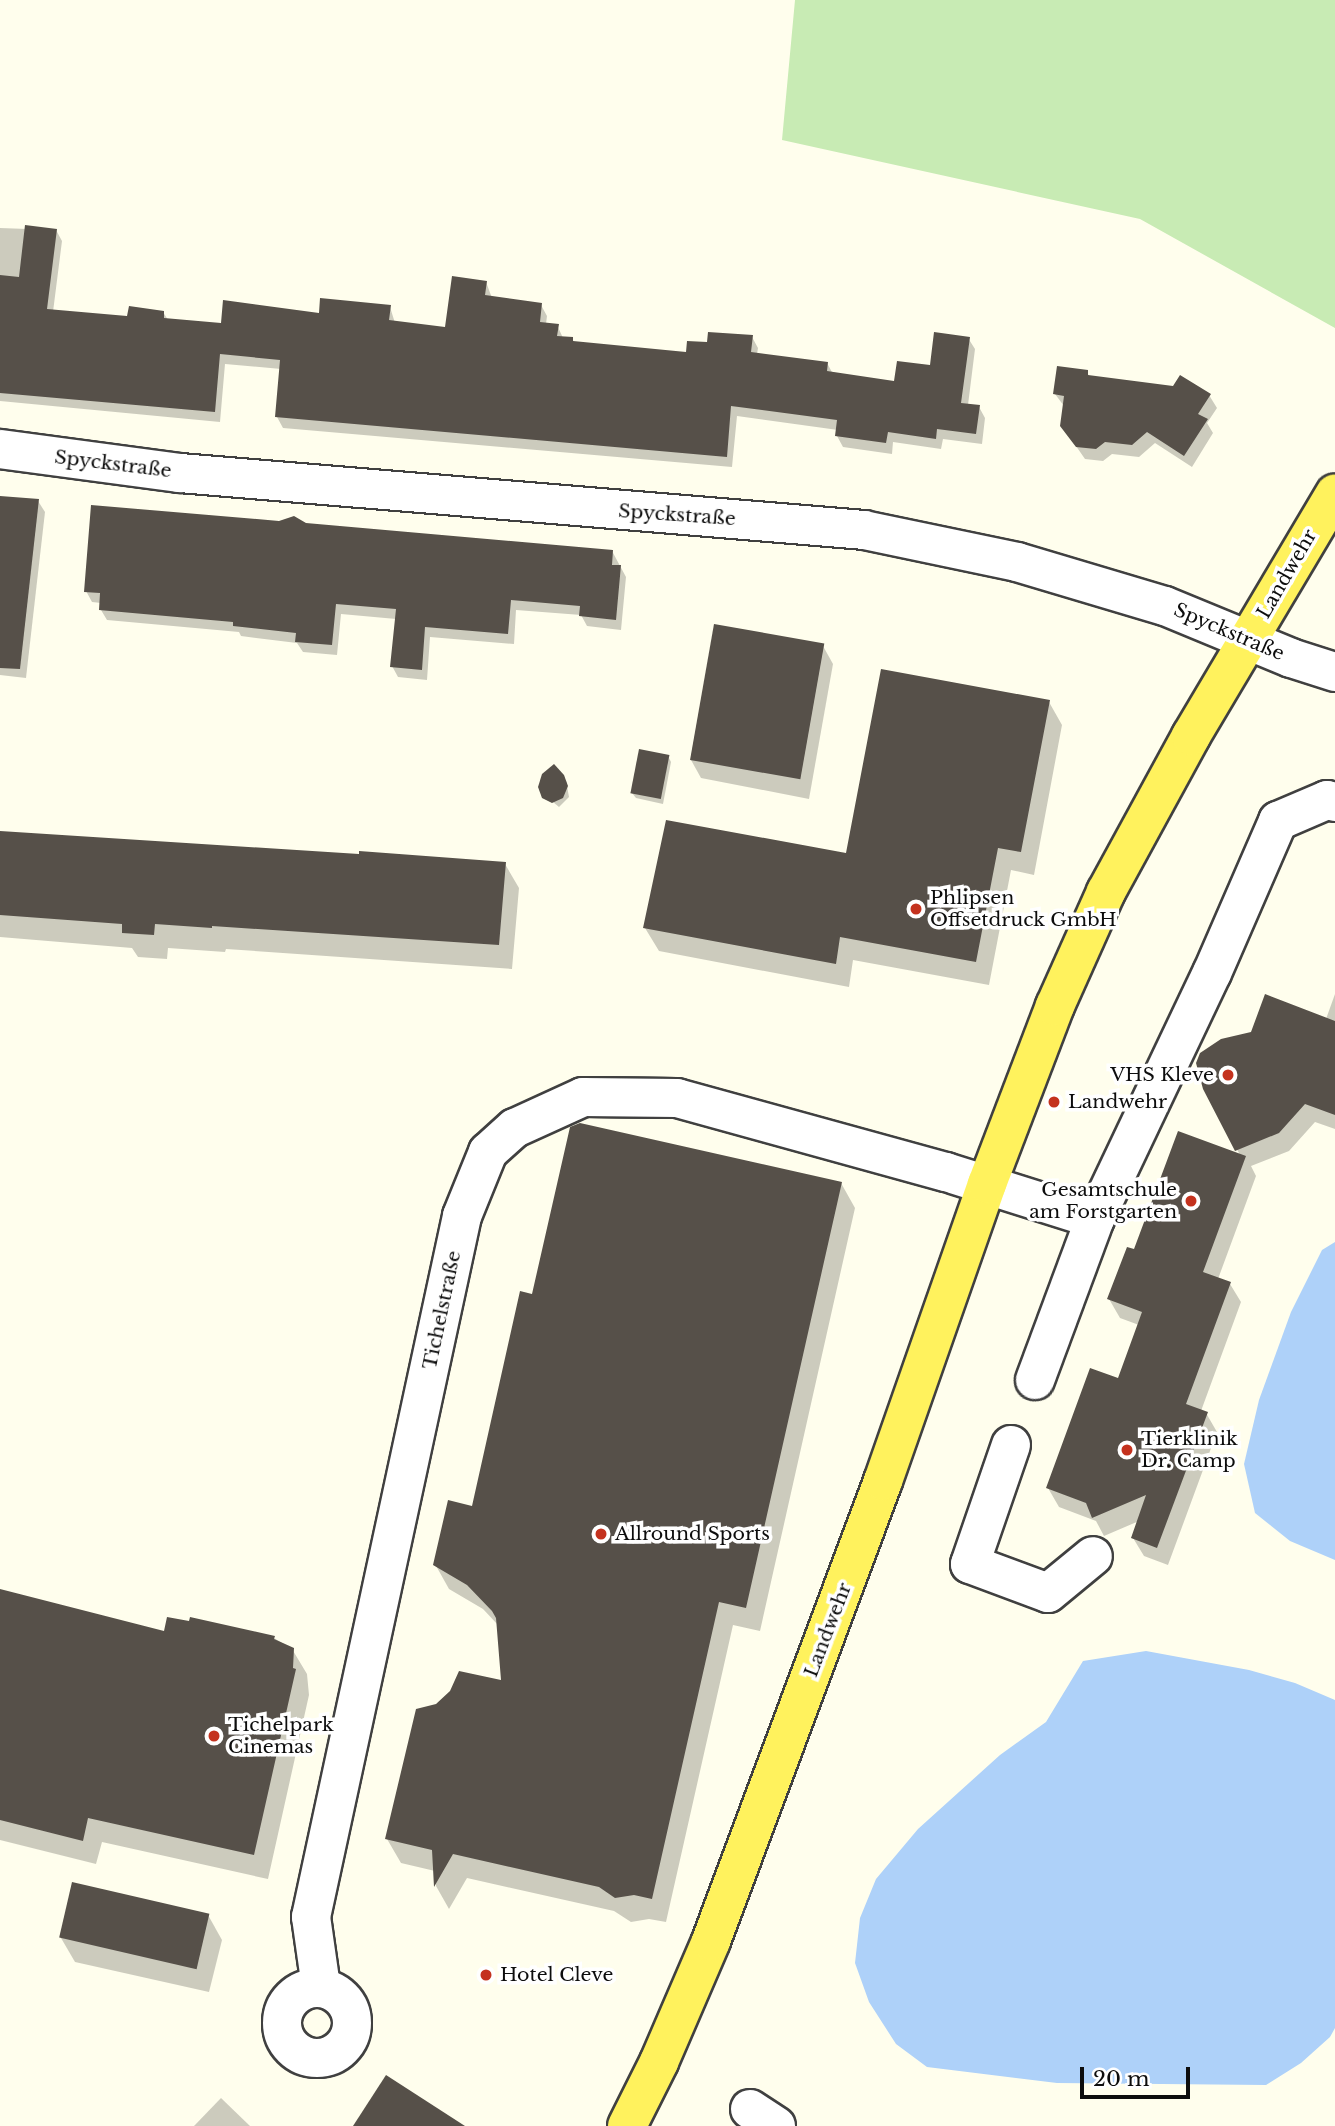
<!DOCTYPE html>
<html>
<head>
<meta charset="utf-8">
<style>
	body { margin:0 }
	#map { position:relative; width:1335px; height:2126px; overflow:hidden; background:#fffeed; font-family:"Libre Baskerville",serif }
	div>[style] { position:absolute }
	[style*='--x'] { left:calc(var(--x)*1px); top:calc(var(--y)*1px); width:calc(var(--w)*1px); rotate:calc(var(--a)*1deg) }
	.green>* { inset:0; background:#c8ebb4 }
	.water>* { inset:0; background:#aed1f9 }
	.shadow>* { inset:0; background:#0003 }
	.building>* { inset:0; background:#565049; transform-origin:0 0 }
	.roads { filter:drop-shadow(2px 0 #404040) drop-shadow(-2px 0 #404040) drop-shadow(0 2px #404040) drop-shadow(0 -2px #404040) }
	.minor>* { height:38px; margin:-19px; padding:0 19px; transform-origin:19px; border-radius:19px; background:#fff }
	.minor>.ring { margin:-19px; padding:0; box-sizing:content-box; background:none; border:38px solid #fff; border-radius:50% }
	.major>* { height:38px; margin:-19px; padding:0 19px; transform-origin:19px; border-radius:19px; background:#fff25d }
	.dots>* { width:19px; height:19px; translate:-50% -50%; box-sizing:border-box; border:4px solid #fff; border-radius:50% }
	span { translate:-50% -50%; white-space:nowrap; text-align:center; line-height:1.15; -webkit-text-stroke:7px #fff; paint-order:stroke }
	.street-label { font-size:19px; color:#0d0d0d }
	.poi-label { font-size:19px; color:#0d0d0d }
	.left { translate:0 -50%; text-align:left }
	.right { translate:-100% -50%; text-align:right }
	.scale { position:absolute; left:1080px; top:2067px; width:110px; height:32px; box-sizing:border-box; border:4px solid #0d0d0d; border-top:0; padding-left:9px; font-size:21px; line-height:24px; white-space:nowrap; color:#0d0d0d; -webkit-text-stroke:5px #fff; paint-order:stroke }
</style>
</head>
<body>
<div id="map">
	<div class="green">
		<div style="clip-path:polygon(795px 0,1335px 0,1335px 328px,1140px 219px,782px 140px)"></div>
	</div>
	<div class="water">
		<div style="clip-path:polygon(1335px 1242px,1335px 1560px,1290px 1541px,1255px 1513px,1244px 1464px,1259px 1400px,1291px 1312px,1322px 1250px)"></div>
		<div style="clip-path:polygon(1146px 1651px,1249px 1670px,1295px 1683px,1335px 1700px,1335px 2028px,1330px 2037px,1301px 2063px,1266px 2085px,1057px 2083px,927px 2067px,896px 2044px,869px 2002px,855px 1963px,860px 1918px,876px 1879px,918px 1829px,1000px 1755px,1046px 1722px,1083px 1661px)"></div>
	</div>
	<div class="shadow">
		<div style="clip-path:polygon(0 228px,56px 230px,62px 241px,53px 312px,129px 318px,163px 312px,168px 320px,222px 325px,390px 307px,395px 323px,446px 329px,486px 282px,492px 298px,541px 305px,547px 316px,546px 324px,557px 325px,563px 338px,572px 339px,575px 343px,687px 354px,709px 344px,752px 337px,758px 348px,757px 354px,827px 363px,833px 374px,896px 383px,932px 367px,968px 338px,975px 349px,968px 405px,979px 407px,985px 418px,982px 444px,943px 439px,941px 449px,893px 442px,892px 454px,843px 447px,837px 436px,838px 430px,737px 416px,732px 467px,283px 428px,277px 417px,281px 369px,225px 364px,220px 422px,0 401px)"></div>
		<div style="clip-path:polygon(1087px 372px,1090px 378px,1209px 395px,1217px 408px,1207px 423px,1213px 433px,1192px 467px,1155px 443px,1139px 457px,1112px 454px,1103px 461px,1085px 459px,1062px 426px,1064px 406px,1055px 394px)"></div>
		<div style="clip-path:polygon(0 497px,38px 501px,45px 512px,26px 678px,0 675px)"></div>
		<div style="clip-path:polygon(306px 525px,612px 551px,626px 577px,621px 630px,587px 626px,581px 615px,516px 610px,514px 644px,430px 637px,427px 680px,398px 677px,392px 666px,396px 619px,341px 614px,337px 655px,303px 652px,297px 643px,241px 636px,239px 632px,107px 620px,101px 610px,101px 603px,92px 602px,86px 591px)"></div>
		<div style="clip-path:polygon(823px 646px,833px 664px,809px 799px,701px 778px,691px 760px)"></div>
		<div style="clip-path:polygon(1049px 702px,1062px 725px,1034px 875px,1011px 870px,989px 985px,853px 960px,849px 987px,659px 951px,645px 928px,848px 855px)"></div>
		<div style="clip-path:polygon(668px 756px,671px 762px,663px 804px,636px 798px,632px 793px)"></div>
		<div style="clip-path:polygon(566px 781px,569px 797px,559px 807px,541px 792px)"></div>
		<div style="clip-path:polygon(0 833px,505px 864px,519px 888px,512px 969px,226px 949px,225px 952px,168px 948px,167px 959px,138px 957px,132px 948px,0 937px)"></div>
		<div style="clip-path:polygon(1335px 994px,1335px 1129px,1315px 1122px,1289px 1151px,1251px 1166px,1256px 1176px,1218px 1279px,1230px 1284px,1241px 1302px,1201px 1411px,1206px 1413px,1217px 1432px,1168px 1565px,1144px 1556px,1133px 1538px,1139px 1521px,1104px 1536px,1096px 1521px,1059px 1507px,1048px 1488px,1119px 1380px,1139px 1325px,1120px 1318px,1109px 1299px,1135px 1252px,1240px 1155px,1204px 1088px,1326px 1019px)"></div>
		<div style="clip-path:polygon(841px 1183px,855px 1208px,760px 1631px,733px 1625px,666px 1922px,649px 1919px,631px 1922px,614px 1911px,467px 1878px,449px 1909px,436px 1886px,435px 1871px,401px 1863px,387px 1839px,503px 1682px,498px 1625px,483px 1609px,449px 1589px,435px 1564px,473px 1508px,533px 1296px)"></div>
		<div style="clip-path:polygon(0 1591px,165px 1633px,274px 1638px,292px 1649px,307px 1674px,309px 1695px,268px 1879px,102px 1842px,96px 1864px,0 1840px)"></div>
		<div style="clip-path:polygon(208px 1915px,222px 1940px,209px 1992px,75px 1962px,61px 1938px)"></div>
		<div style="clip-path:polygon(221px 2098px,250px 2126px,194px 2126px)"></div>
	</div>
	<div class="building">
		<div style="clip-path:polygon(25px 225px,57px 229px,47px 309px,127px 316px,129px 306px,164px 311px,164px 318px,221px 323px,223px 300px,319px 313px,320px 298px,391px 305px,389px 320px,445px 327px,452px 276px,487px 281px,485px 295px,542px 303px,540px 322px,559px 324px,557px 336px,573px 337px,573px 341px,686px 352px,687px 341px,707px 342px,708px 332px,753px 335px,751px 352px,828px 362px,827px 371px,894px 381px,897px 361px,930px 365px,934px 332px,970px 337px,961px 403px,980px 405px,976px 434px,937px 429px,936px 439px,888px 432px,886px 443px,835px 436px,837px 420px,731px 406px,727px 457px,275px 417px,280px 360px,220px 354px,215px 412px,0 393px,0 275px,19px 277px)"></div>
		<div style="clip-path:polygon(1057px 366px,1088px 370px,1088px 375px,1173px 386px,1180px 375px,1211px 394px,1198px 414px,1208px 419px,1184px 456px,1147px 432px,1132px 445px,1105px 442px,1096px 449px,1076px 447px,1060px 426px,1064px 396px,1053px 394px)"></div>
		<div style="clip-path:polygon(0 496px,39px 499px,20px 669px,0 668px)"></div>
		<div style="clip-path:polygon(91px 505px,279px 521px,294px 516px,306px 523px,613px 550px,612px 565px,621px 565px,616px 620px,579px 616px,580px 606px,511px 600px,508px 634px,425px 627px,422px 670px,390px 667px,396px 609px,336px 604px,332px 645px,295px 642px,296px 633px,233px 626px,233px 622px,99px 610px,100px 593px,84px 592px)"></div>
		<div style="left:714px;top:624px;width:112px;height:138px;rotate:10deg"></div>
		<div style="clip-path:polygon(881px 669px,1050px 700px,1021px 852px,998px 848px,976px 962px,840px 937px,836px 964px,643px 928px,666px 820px,846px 853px)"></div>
		<div style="left:639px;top:749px;width:31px;height:45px;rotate:11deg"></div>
		<div style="clip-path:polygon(554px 764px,564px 775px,568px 786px,563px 798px,552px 803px,542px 798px,538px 787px,542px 774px)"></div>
		<div style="clip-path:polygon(0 831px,359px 854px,359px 851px,506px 862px,499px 945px,212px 926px,212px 928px,155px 924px,154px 935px,122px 933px,122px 924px,0 915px)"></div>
		<div style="clip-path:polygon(1265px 994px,1335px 1021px,1335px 1115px,1305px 1104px,1279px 1133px,1235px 1151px,1203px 1089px,1196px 1063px,1200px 1053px,1221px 1039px,1251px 1032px)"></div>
		<div style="clip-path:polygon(580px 1123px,842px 1182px,746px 1608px,719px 1602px,652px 1899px,634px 1895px,615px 1898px,599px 1887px,453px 1854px,434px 1887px,432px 1850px,385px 1839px,416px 1709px,436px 1704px,450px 1691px,459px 1671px,501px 1680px,496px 1618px,492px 1611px,467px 1585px,433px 1565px,448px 1500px,472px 1506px,520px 1291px,532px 1294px,570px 1127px)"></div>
		<div style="clip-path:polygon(1178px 1131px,1246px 1156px,1203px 1272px,1231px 1282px,1186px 1404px,1208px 1412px,1157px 1548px,1131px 1538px,1146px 1495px,1092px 1518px,1086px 1503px,1046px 1488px,1090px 1368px,1118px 1378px,1142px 1312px,1107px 1299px,1127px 1247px,1134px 1249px)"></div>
		<div style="clip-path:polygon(0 1589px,164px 1631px,167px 1617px,189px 1621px,190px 1617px,275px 1636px,274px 1639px,294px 1648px,293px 1668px,296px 1669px,254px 1855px,88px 1818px,83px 1841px,0 1820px)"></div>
		<div style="left:72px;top:1882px;width:141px;height:57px;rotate:13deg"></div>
		<div style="clip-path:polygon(386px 2075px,465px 2126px,353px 2126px)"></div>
	</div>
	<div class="roads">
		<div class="minor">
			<div style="--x:0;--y:449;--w:182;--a:7.6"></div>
			<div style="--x:180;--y:473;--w:686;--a:4.76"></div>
			<div style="--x:864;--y:530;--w:156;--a:11.8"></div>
			<div style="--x:1017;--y:562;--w:154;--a:16.6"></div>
			<div style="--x:1165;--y:606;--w:136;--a:22.4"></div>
			<div style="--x:1291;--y:658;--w:46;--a:17.7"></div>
			<div style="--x:1035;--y:1380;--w:172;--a:-69.6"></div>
			<div style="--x:1095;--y:1219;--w:272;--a:-64.6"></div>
			<div style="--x:1212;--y:973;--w:166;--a:-66.5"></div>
			<div style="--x:1278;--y:821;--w:53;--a:-23.2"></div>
			<div style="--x:1327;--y:800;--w:8;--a:14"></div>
			<div style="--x:1011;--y:1445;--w:126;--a:109"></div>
			<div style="--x:970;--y:1564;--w:83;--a:20.4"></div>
			<div style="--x:1048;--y:1593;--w:58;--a:-39.4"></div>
			<div style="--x:321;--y:1987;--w:71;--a:-98.1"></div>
			<div style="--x:311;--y:1917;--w:717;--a:-77.84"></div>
			<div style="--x:462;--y:1216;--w:69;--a:-67.9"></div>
			<div style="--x:488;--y:1152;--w:36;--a:-42"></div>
			<div style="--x:515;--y:1128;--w:75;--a:-24.5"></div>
			<div style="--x:583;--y:1097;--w:94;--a:0.6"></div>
			<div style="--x:677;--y:1098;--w:279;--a:15.4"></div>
			<div style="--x:946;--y:1172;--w:156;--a:17.5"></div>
			<div class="ring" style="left:282px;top:1988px;width:32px;height:32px"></div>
			<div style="--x:750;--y:2109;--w:31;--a:33"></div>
		</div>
		<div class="major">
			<div style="--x:627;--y:2126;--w:72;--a:-63.4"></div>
			<div style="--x:659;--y:2062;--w:132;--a:-66.7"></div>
			<div style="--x:711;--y:1941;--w:491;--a:-69.5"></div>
			<div style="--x:883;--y:1481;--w:315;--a:-70.7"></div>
			<div style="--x:987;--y:1184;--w:191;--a:-69.1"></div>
			<div style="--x:1055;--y:1006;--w:125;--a:-65.9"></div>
			<div style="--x:1106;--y:892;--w:178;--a:-61.4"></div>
			<div style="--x:1191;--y:736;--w:282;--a:-59.3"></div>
		</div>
	</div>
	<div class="dots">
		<div style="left:916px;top:909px;background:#c4321e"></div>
		<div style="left:1228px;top:1075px;background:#c4321e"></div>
		<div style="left:1054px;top:1102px;background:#c4321e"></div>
		<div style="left:1191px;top:1201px;background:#c4321e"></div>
		<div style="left:1127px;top:1450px;background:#c4321e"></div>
		<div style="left:601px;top:1534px;background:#c4321e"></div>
		<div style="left:214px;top:1736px;background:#c4321e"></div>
		<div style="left:486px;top:1975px;background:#c4321e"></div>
	</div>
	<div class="street-label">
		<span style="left:113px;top:464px;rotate:7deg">Spyckstraße</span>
		<span style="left:677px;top:515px;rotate:4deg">Spyckstraße</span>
		<span style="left:1287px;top:574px;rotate:-60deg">Landwehr</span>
		<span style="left:1229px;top:632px;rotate:23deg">Spyckstraße</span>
		<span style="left:442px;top:1310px;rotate:-78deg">Tichelstraße</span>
		<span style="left:828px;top:1630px;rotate:-69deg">Landwehr</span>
	</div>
	<div class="poi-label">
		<span class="left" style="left:930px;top:909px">Phlipsen<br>Offsetdruck GmbH</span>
		<span class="right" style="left:1214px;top:1075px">VHS Kleve</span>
		<span class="left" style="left:1068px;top:1102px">Landwehr</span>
		<span class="right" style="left:1177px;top:1201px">Gesamtschule<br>am Forstgarten</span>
		<span class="left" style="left:1141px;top:1450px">Tierklinik<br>Dr. Camp</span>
		<span class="left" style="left:615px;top:1534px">Allround Sports</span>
		<span class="left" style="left:228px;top:1736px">Tichelpark<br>Cinemas</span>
		<span class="left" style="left:500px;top:1975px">Hotel Cleve</span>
	</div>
	<div class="scale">20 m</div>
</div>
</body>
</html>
